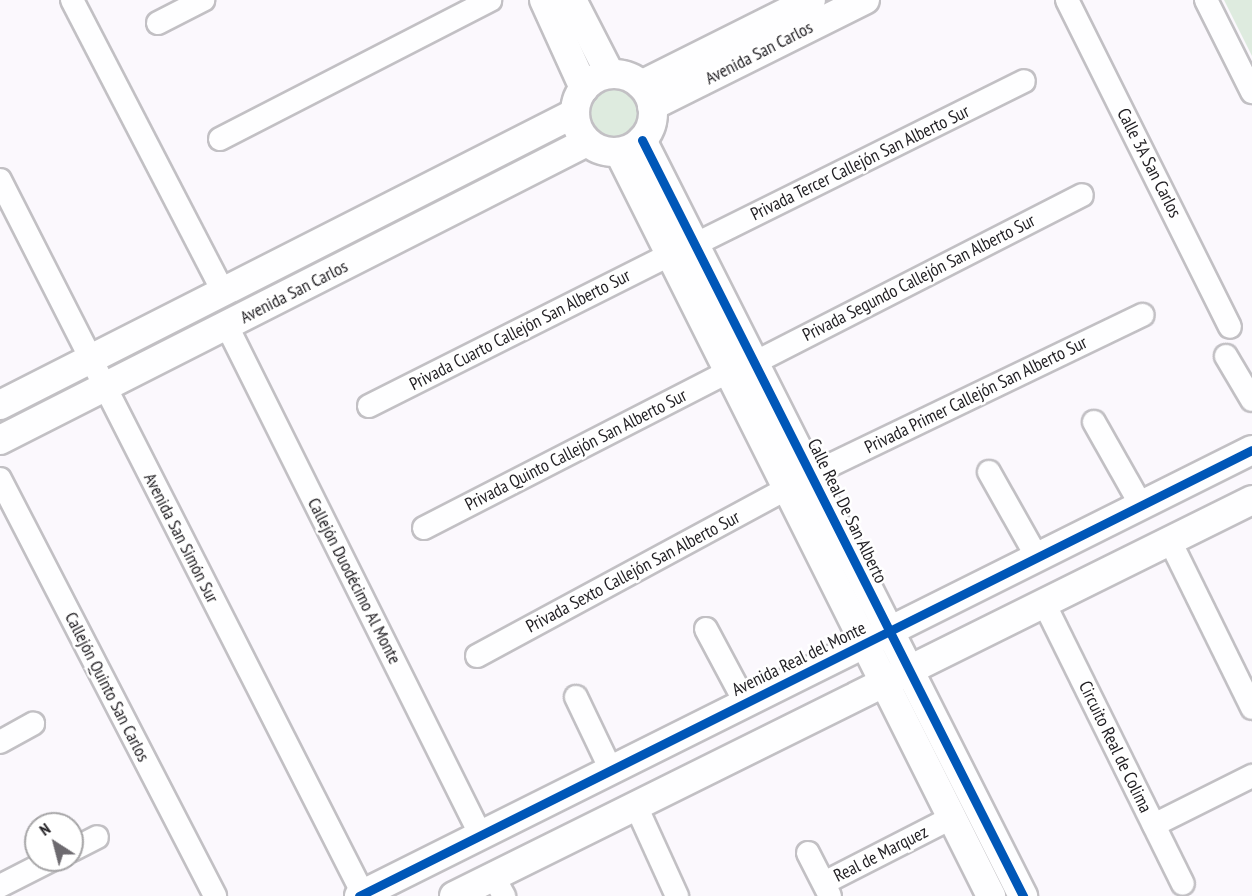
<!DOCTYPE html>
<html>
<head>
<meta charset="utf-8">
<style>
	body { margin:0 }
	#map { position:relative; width:1252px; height:896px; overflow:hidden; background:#fbf8fd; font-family:"PT Sans Narrow",sans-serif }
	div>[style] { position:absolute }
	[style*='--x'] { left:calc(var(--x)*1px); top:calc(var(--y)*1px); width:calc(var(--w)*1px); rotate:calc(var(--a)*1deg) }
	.green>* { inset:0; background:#deebdf }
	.round { border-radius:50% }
	.roads { filter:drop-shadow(2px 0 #c2c0c4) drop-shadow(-2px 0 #c2c0c4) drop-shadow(0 2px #c2c0c4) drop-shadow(0 -2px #c2c0c4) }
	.minor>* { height:22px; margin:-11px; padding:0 11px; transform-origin:11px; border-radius:11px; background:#fefeff }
	.tertiary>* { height:28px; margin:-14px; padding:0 14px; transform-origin:14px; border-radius:14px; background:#fefeff }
	.tertiary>.ring { margin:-14px; padding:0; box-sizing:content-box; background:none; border:28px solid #fefeff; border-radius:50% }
	.cycleway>* { height:9px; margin:-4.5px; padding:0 4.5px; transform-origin:4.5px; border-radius:4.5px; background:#0057b8 }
	span { translate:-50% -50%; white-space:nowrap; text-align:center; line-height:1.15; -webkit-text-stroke:5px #fff; paint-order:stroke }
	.street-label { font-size:18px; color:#201e22 }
	.north { position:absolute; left:24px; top:812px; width:60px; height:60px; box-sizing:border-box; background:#fff; border:2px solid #a6a5a7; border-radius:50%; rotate:324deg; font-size:16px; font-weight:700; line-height:24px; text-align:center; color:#201e22 }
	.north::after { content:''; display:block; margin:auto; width:21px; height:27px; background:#6d6a6f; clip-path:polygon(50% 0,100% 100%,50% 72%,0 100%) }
</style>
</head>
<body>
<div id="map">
	<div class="green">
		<div style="clip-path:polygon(1224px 0,1252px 0,1252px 56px)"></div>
		<div class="round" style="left:586px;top:85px;width:56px;height:56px"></div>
	</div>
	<div class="roads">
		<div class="minor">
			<div style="--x:72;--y:0;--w:330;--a:62.6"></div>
			<div style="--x:1067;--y:0;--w:365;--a:63.5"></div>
			<div style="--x:1206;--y:0;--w:103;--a:63.4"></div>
			<div style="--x:158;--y:23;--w:51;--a:-27.1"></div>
			<div style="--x:220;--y:139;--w:304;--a:-27.2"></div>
			<div style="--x:0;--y:180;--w:801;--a:63.05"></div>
			<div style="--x:696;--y:244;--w:366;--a:-26.4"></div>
			<div style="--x:227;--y:326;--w:570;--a:63.52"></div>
			<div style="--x:1226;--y:356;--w:51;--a:59.4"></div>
			<div style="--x:756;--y:362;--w:366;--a:-27.1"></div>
			<div style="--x:369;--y:406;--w:338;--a:-26.7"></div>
			<div style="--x:1094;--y:422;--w:95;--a:60.5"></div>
			<div style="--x:989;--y:472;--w:100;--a:60.6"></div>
			<div style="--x:810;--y:475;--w:369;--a:-25.7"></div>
			<div style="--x:0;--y:479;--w:469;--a:62.7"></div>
			<div style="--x:424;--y:528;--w:343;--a:-27.2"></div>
			<div style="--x:1170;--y:541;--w:186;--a:63.8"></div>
			<div style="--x:1044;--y:603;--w:313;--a:63.7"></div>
			<div style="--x:706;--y:629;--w:85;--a:61.9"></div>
			<div style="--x:477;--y:656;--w:353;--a:-28.4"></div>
			<div style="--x:576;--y:697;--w:81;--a:64.4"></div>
			<div style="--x:0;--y:742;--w:38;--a:-29"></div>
			<div style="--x:636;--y:806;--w:99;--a:65.5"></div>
			<div style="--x:1154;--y:825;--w:110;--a:-26.6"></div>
			<div style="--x:72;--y:850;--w:28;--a:-27"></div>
			<div style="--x:808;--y:853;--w:48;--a:62.9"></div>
			<div style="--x:493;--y:876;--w:23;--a:61"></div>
			<div style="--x:824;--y:883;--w:143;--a:-27.1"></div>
			<div style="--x:0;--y:886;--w:57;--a:-27"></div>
		</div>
		<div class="tertiary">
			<div style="--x:544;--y:0;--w:97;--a:65.6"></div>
			<div style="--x:572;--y:0;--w:83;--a:62.8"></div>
			<div class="ring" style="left:575px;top:74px;width:50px;height:50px"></div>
			<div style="--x:641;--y:85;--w:190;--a:-26.6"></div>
			<div style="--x:652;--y:106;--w:238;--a:-26.5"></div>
			<div style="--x:642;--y:140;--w:847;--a:63.25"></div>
			<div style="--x:619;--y:152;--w:832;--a:63.43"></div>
			<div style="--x:0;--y:405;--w:645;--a:-26.92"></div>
			<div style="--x:0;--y:440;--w:658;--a:-26.92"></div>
			<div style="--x:359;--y:896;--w:998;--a:-26.54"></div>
			<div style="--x:454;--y:896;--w:891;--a:-26.39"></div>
		</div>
	</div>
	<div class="cycleway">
		<div style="--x:642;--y:140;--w:847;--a:63.25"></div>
		<div style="--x:359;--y:896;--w:998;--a:-26.54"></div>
	</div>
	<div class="street-label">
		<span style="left:759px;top:53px;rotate:-27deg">Avenida San Carlos</span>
		<span style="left:860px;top:163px;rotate:-26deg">Privada Tercer Callejón San Alberto Sur</span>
		<span style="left:1149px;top:163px;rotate:63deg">Calle 3A San Carlos</span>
		<span style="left:919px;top:278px;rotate:-27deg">Privada Segundo Callejón San Alberto Sur</span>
		<span style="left:294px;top:292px;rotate:-27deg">Avenida San Carlos</span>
		<span style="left:520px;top:330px;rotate:-27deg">Privada Cuarto Callejón San Alberto Sur</span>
		<span style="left:976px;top:395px;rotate:-26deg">Privada Primer Callejón San Alberto Sur</span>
		<span style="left:576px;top:450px;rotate:-27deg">Privada Quinto Callejón San Alberto Sur</span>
		<span style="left:847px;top:511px;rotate:64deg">Calle Real De San Alberto</span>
		<span style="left:181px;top:538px;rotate:63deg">Avenida San Simón Sur</span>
		<span style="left:633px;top:572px;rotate:-28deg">Privada Sexto Callejón San Alberto Sur</span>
		<span style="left:354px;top:581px;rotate:63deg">Callejón Duodécimo Al Monte</span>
		<span style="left:799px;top:659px;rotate:-26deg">Avenida Real del Monte</span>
		<span style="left:107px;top:687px;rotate:63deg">Callejón Quinto San Carlos</span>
		<span style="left:1115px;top:747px;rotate:64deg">Circuito Real de Colima</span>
		<span style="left:881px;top:854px;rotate:-27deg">Real de Marquez</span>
	</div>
	<div class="north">N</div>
</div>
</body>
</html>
